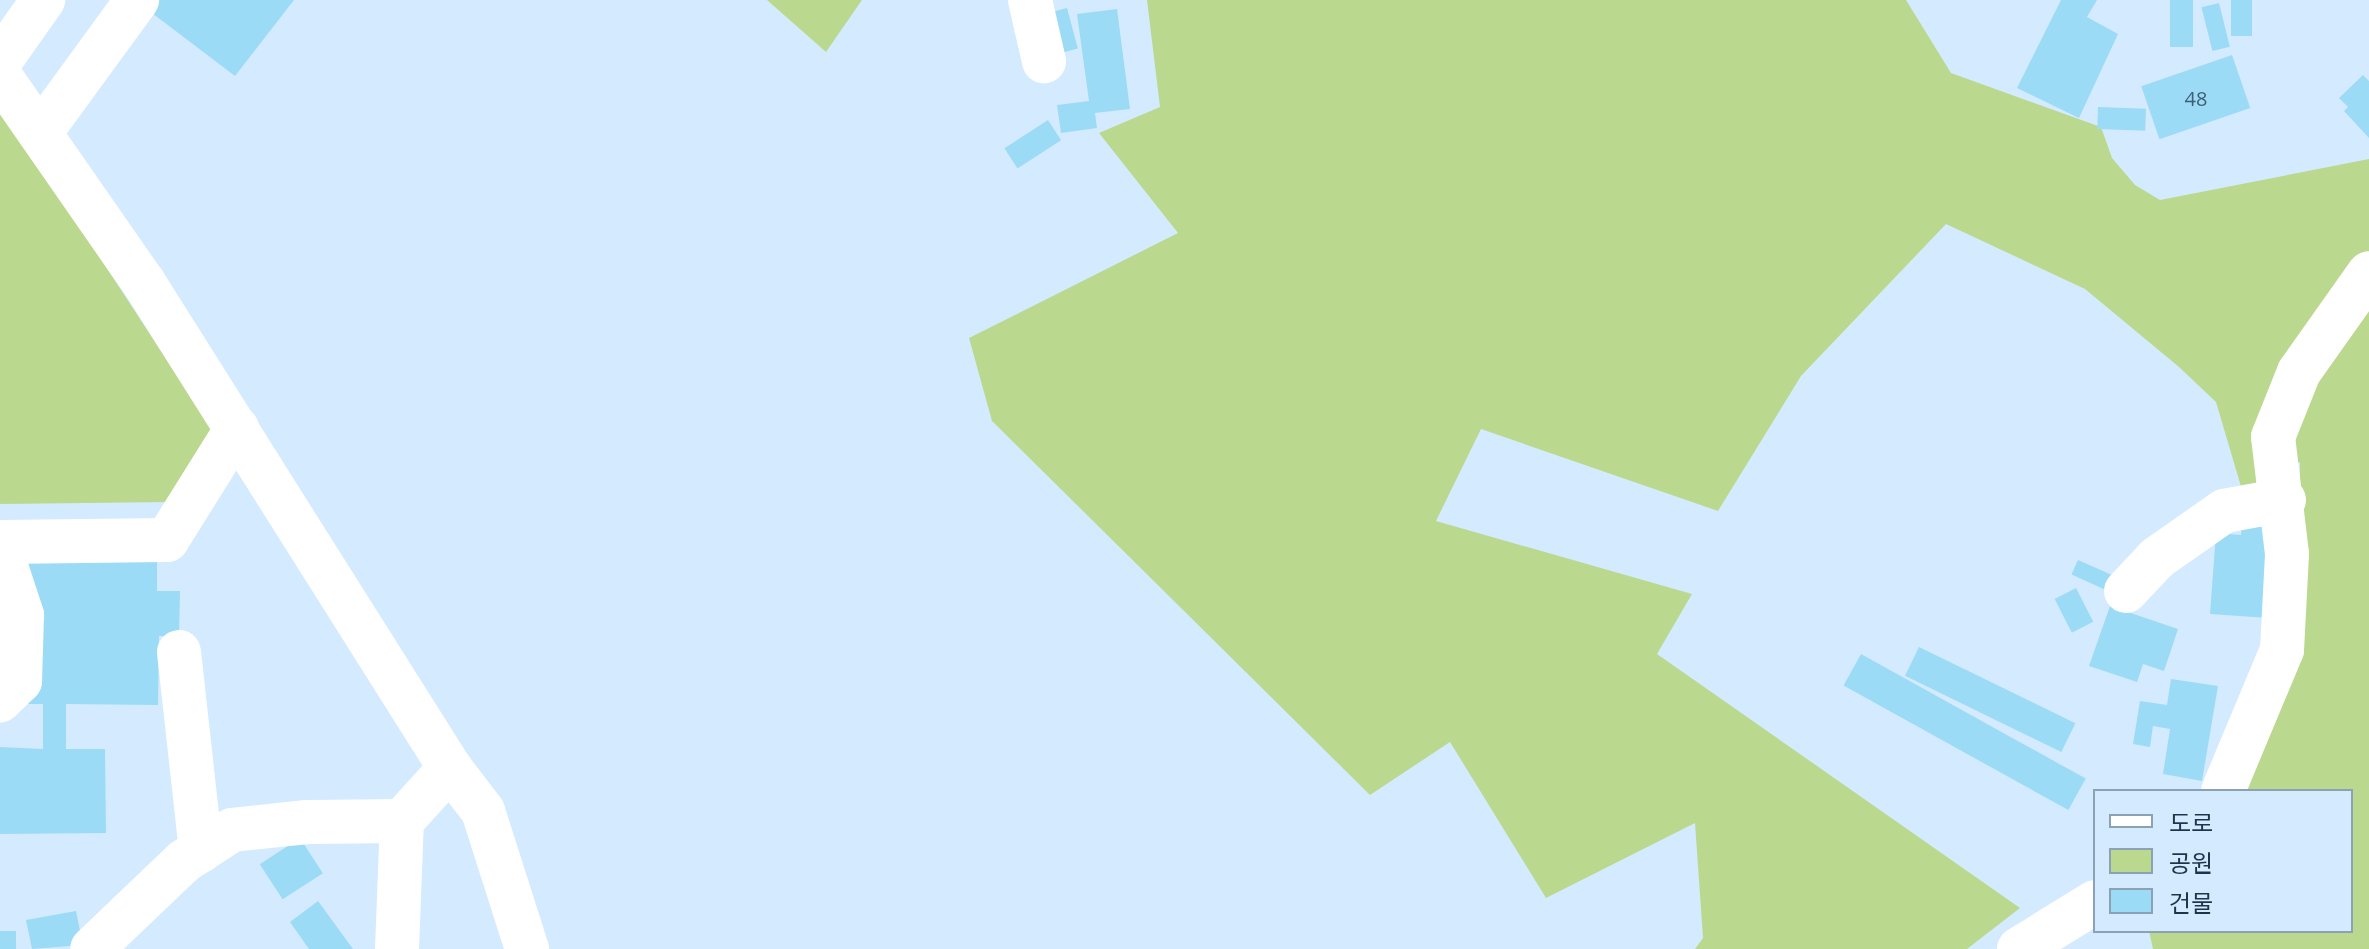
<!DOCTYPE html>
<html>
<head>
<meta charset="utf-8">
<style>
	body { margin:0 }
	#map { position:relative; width:2369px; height:949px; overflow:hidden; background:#d4eaff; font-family:"Open Sans","Noto Sans KR",sans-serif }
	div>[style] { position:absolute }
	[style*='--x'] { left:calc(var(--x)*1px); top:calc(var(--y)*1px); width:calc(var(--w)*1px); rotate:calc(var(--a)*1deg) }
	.green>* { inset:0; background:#bad98f }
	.building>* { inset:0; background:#9cdbf6; transform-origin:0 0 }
	.minor>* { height:44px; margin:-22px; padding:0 22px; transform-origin:22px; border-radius:22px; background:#fff }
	span { translate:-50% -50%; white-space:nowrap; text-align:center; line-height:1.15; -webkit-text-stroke:7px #d4eaff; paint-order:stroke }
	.number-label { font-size:20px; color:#3e5e74 }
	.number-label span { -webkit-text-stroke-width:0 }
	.legend { position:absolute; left:2093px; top:789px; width:260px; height:144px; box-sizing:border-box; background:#d4eaff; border:2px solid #8ba1b6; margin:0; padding:10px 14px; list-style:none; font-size:24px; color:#1e3449 }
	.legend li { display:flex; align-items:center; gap:16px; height:40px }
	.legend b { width:40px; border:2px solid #8ba1b6 }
</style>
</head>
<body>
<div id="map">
	<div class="green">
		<div style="clip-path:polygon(767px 0,862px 0,826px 52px)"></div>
		<div style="clip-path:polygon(1147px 0,1906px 0,1951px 73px,2101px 127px,2112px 158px,2135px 185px,2160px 200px,2369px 159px,2369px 949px,2153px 949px,2149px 931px,2351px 931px,2351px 791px,2247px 791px,2298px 660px,2300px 462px,2242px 490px,2216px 402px,2179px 367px,2085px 289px,1946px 224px,1801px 376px,1718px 511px,1481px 429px,1436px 521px,1692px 594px,1657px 654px,2020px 908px,1967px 949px,1695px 949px,1703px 938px,1695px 823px,1546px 898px,1450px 742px,1370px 795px,992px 421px,969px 338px,1178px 233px,1099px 133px,1160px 107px)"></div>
		<div style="clip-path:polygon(0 105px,212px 429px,172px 502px,0 504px)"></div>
	</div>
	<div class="building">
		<div style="clip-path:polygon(149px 0,294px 0,235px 76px,144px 7px)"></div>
		<div style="clip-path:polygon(2061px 0,2097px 0,2087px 17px,2118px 34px,2079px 118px,2017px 88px)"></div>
		<div style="left:2170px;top:0;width:23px;height:47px"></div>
		<div style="left:2231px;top:0;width:21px;height:36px"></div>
		<div style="left:2219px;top:3px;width:45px;height:18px;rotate:76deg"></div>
		<div style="left:1067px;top:8px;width:42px;height:29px;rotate:75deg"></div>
		<div style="clip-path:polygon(1117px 9px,1130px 109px,1095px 113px,1097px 128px,1061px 133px,1057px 105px,1089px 101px,1077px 14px)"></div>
		<div style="left:2232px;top:55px;width:56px;height:96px;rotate:71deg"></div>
		<div style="clip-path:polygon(2363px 75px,2369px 81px,2369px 138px,2344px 111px,2348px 107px,2339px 98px)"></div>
		<div style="left:2098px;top:107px;width:48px;height:22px;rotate:2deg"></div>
		<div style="left:1048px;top:120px;width:24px;height:52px;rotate:57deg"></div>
		<div style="clip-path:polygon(2242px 518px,2274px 520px,2268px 618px,2210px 614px,2216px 533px,2241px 535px)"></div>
		<div style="clip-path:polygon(6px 557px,157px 558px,157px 591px,180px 591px,179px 636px,159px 636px,158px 705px,66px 704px,66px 749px,105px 749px,106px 833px,0 834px,0 747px,43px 749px,43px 704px,4px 704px)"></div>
		<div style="left:2078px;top:560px;width:39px;height:16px;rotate:24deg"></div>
		<div style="left:2076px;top:588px;width:38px;height:24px;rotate:63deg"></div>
		<div style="clip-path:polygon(2110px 606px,2178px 629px,2164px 671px,2143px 664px,2137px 682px,2089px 666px)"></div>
		<div style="left:1919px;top:647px;width:174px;height:32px;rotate:26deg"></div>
		<div style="left:1861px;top:654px;width:257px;height:36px;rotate:29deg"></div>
		<div style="clip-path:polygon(2171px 679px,2218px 686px,2202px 781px,2163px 774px,2170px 729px,2153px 726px,2150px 747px,2133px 744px,2140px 701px,2167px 705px)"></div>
		<div style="left:300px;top:838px;width:42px;height:48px;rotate:57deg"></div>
		<div style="clip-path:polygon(318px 901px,353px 949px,309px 949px,290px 922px)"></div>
		<div style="clip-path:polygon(76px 911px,83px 945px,32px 949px,26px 920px)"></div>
		<div style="left:16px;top:931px;width:18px;height:16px;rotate:90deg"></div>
	</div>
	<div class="minor">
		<div style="--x:1030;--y:0;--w:63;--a:77.1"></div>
		<div style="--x:0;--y:61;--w:75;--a:-54.8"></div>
		<div style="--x:0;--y:76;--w:252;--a:55.2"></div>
		<div style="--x:144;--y:283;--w:573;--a:57.75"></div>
		<div style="--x:450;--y:768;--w:72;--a:132.2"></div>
		<div style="--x:402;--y:821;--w:95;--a:179.4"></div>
		<div style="--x:307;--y:822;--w:75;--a:173.9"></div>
		<div style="--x:232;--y:830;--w:57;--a:147.1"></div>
		<div style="--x:184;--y:861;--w:127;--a:136.3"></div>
		<div style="--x:40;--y:133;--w:165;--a:-53.9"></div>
		<div style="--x:0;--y:542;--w:167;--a:-0.7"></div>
		<div style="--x:167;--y:540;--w:132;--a:-58"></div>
		<div style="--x:0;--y:548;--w:71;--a:71.8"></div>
		<div style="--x:22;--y:615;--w:66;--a:91.7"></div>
		<div style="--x:20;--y:681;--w:28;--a:136"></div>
		<div style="--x:2126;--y:591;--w:45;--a:-46.8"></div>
		<div style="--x:2157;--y:558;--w:82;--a:-35"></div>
		<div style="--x:2224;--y:511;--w:61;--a:-10.4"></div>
		<div style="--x:179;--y:652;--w:200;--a:83.7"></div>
		<div style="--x:450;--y:768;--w:54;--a:52.5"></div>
		<div style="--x:483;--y:811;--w:145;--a:72.3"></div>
		<div style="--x:2223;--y:791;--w:153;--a:-67.3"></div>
		<div style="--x:2282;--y:650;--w:96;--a:-87"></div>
		<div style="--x:2287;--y:554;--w:118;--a:-96.8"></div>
		<div style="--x:2273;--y:437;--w:70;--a:-68.2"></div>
		<div style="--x:2299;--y:372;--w:121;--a:-54.7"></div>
		<div style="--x:397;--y:949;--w:128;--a:-87.8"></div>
		<div style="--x:2019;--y:949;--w:89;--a:-31.7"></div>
	</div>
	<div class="number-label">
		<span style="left:2196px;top:98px">48</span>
	</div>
	<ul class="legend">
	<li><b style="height:10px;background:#fff"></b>도로</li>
	<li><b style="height:22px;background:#bad98f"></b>공원</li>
	<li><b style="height:22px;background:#9cdbf6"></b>건물</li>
	</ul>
</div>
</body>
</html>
